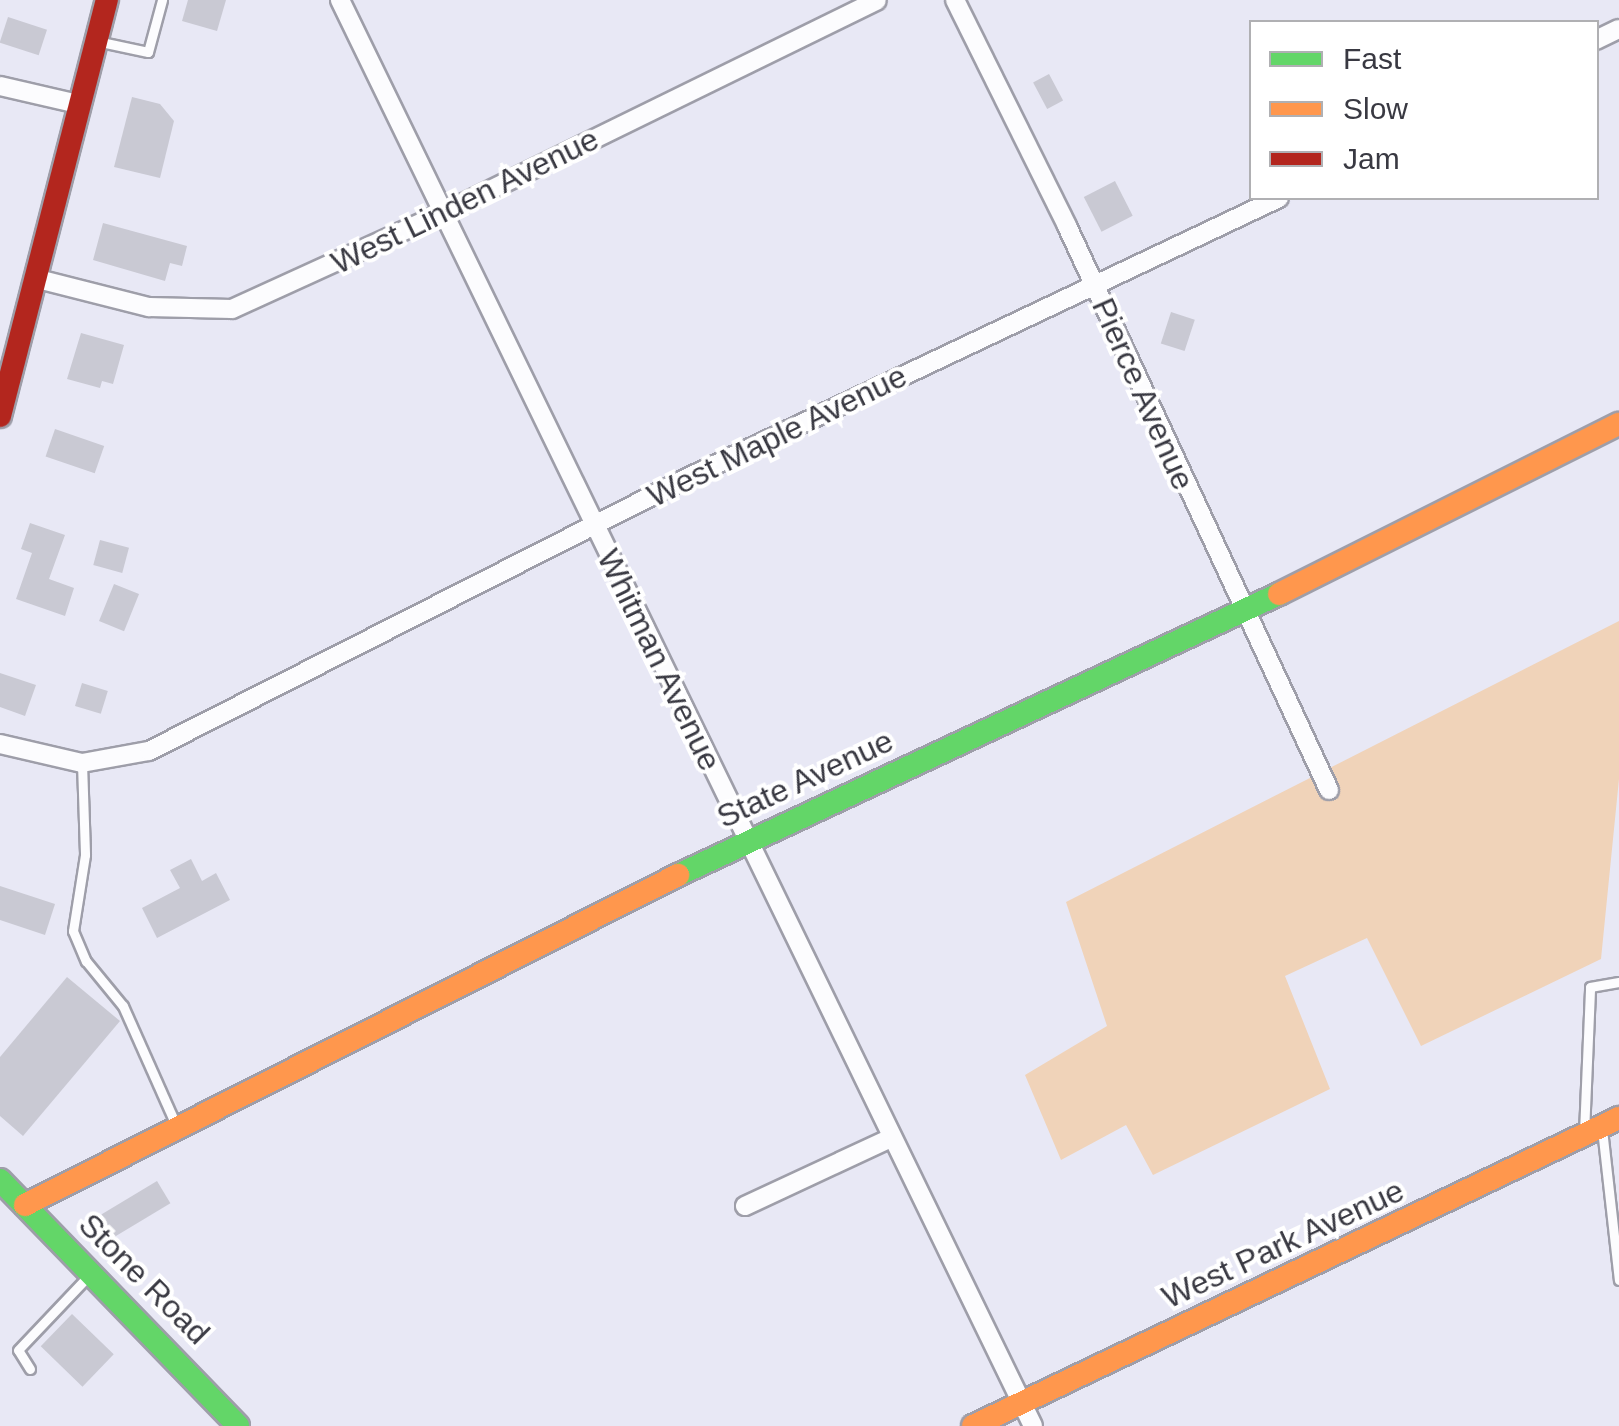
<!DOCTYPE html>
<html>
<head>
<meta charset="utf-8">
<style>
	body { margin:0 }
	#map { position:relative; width:1619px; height:1426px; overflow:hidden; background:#e8e8f5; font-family:Helvetica,sans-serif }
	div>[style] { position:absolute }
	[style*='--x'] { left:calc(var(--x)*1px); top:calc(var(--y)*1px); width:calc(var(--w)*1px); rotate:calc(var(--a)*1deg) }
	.green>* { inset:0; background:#f0d3b9 }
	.building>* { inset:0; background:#c9c9d3; transform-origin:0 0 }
	.roads { filter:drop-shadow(2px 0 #9e9ea9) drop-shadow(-2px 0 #9e9ea9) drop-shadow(0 2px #9e9ea9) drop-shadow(0 -2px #9e9ea9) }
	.lane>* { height:9px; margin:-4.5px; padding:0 4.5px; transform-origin:4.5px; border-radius:4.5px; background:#fcfcfe }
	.street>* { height:18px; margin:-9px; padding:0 9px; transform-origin:9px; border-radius:9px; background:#fcfcfe }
	.fast>* { height:22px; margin:-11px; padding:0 11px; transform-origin:11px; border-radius:11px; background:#63d668 }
	.slow>* { height:22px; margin:-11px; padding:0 11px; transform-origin:11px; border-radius:11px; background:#ff974d }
	.jam>* { height:22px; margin:-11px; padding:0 11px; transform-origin:11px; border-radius:11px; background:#b3261e }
	span { translate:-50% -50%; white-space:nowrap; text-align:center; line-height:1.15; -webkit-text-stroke:8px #fff; paint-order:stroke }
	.street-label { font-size:32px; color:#393942 }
	.legend { position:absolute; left:1249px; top:20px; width:350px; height:180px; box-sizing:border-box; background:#fff; border:2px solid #b0b0b3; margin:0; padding:12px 18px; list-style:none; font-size:30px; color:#393942 }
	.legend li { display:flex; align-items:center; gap:20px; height:50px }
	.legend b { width:50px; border:2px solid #b0b0b3 }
</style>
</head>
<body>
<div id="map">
	<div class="green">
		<div style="clip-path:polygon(1619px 621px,1619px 779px,1601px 959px,1421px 1046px,1367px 938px,1285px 976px,1330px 1089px,1153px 1175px,1126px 1125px,1061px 1160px,1025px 1075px,1107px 1026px,1066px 902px)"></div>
	</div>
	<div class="building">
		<div style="clip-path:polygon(188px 0,226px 0,217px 31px,182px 21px)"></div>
		<div style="left:8px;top:17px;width:41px;height:27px;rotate:18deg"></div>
		<div style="left:1049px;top:74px;width:30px;height:18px;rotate:62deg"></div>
		<div style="clip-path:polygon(132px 97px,160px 104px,174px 121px,160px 178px,114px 167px)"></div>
		<div style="left:1115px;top:181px;width:39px;height:35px;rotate:63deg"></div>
		<div style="clip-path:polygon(103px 223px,187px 246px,182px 266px,170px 263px,165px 281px,93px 260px)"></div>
		<div style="left:1171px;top:312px;width:25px;height:33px;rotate:18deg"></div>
		<div style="clip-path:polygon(81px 333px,124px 345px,113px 384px,102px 381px,100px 388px,67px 379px)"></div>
		<div style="left:55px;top:429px;width:52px;height:29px;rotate:19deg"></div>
		<div style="clip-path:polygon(30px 523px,65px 535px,49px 579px,74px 588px,65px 616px,16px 599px,32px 553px,21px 549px)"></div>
		<div style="left:100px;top:540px;width:30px;height:26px;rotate:15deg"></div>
		<div style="left:114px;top:584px;width:27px;height:40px;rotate:22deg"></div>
		<div style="clip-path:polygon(0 673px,36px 685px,25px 716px,0 707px)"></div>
		<div style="left:82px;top:683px;width:27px;height:24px;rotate:17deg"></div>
		<div style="clip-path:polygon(191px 859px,202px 881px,216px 873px,230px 900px,157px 938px,142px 908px,180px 888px,170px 870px)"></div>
		<div style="clip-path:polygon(0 886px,55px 904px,45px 935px,0 920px)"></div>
		<div style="clip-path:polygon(67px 977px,120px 1021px,23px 1136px,0 1116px,0 1057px)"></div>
		<div style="left:157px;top:1181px;width:26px;height:65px;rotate:59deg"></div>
		<div style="left:72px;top:1314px;width:58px;height:45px;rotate:44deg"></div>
	</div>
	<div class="roads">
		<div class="lane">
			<div style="--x:101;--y:42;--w:48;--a:12"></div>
			<div style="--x:148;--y:52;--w:54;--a:-74.9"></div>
			<div style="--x:82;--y:763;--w:92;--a:88.1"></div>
			<div style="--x:85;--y:855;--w:77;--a:99"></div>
			<div style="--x:73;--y:931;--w:33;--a:67"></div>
			<div style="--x:86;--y:961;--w:58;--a:50.6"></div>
			<div style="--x:123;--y:1006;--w:130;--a:66"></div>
			<div style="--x:1602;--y:1129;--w:152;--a:83.6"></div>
			<div style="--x:1584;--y:1133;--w:146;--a:-87.6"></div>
			<div style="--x:1590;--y:987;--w:29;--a:-10"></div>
			<div style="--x:30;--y:1369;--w:22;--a:-122"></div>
			<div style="--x:18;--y:1350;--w:105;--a:-46.5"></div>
		</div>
		<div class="street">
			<div style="--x:340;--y:0;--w:1585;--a:64.08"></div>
			<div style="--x:955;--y:0;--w:252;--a:63.6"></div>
			<div style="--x:1067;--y:226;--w:622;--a:65.08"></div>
			<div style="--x:1596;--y:40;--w:25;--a:-26"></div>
			<div style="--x:0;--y:86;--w:80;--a:13"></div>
			<div style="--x:34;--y:278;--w:119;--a:14.2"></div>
			<div style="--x:149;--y:307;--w:83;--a:1.4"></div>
			<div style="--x:232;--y:309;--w:232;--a:-24.5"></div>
			<div style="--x:443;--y:213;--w:483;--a:-26.1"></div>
			<div style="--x:0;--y:744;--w:84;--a:13"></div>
			<div style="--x:82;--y:763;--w:68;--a:-10.2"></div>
			<div style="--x:149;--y:751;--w:601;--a:-26.91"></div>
			<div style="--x:685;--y:479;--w:657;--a:-25.32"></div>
			<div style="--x:745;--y:1206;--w:159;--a:-25"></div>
		</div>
		<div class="fast">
			<div style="--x:678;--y:875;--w:663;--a:-25.06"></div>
			<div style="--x:0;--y:1180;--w:342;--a:45.9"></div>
		</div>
		<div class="slow">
			<div style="--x:1279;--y:594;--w:380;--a:-26.6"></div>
			<div style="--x:25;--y:1205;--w:732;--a:-26.81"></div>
			<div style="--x:973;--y:1426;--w:716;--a:-25.49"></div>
		</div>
		<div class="jam">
			<div style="--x:0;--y:416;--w:430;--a:-75.6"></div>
		</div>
	</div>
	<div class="street-label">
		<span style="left:465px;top:201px;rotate:-26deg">West Linden Avenue</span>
		<span style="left:1143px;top:394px;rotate:66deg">Pierce Avenue</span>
		<span style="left:777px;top:436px;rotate:-26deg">West Maple Avenue</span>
		<span style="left:659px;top:660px;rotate:64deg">Whitman Avenue</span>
		<span style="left:805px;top:779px;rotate:-25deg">State Avenue</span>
		<span style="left:1283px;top:1244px;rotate:-25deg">West Park Avenue</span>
		<span style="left:144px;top:1279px;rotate:45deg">Stone Road</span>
	</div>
	<ul class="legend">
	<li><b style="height:12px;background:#63d668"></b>Fast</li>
	<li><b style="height:12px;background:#ff974d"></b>Slow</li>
	<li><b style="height:12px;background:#b3261e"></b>Jam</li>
	</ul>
</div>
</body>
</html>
